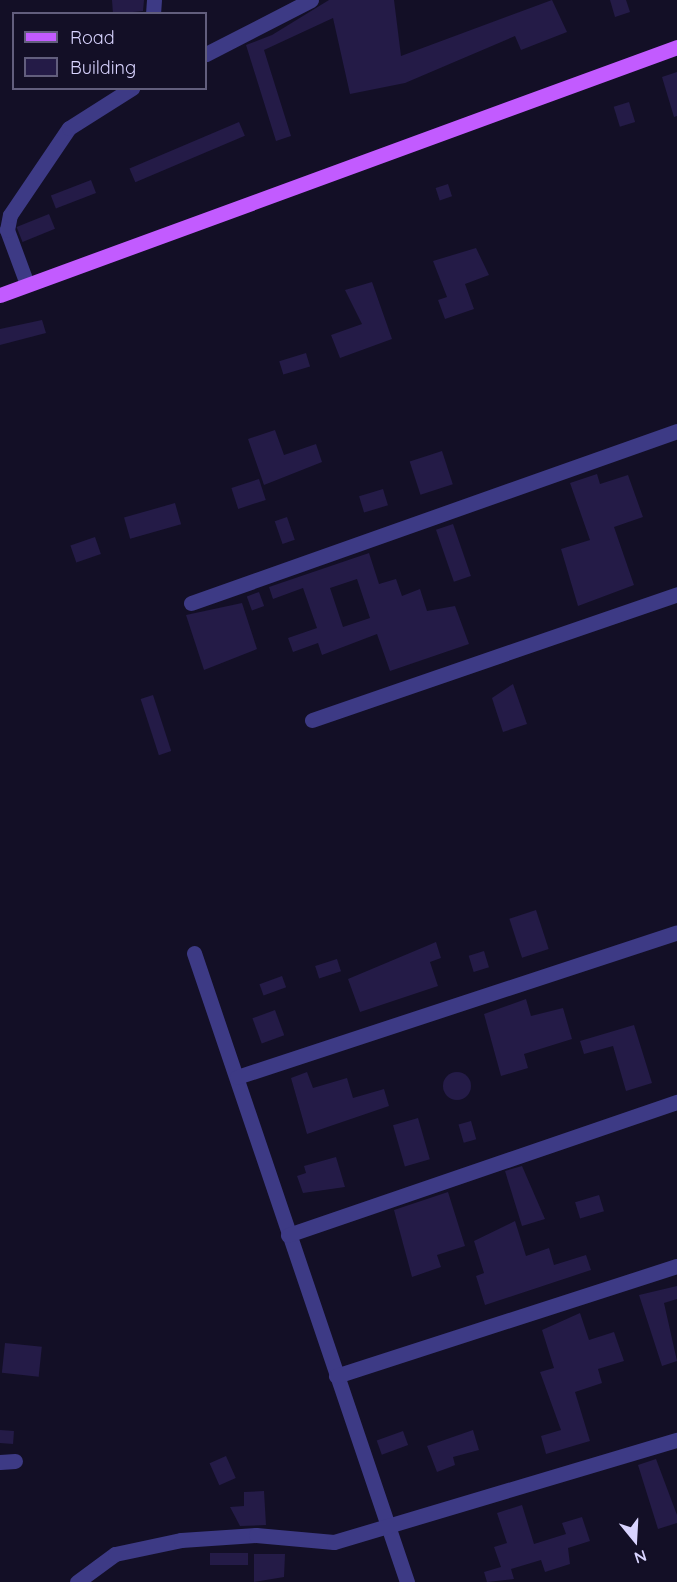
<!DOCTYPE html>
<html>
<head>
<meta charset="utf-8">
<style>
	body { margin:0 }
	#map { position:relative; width:677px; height:1582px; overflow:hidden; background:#130f26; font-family:Quicksand,sans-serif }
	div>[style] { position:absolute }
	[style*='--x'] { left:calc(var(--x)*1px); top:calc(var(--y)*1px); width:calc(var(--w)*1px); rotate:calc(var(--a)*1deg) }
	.building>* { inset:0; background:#241b47; transform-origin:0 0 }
	.round { border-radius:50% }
	.minor>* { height:15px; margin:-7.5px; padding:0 7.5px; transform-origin:7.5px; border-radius:7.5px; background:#3d3a85 }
	.major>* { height:15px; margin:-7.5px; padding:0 7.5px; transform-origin:7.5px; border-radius:7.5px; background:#c25bff }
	span { translate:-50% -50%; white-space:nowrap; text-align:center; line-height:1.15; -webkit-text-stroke:4.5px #130f26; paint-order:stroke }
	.legend { position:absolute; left:12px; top:12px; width:195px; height:78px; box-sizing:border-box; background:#130f26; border:2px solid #625e7d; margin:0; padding:8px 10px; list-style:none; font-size:18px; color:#d9d4ff }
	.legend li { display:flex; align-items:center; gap:12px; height:30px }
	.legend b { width:30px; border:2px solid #625e7d }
	.north { position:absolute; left:605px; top:1510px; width:60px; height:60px; -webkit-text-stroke:4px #130f26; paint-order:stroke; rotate:162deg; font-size:16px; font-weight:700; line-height:24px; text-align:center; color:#d9d4ff }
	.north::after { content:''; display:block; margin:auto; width:21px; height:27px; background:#d9d4ff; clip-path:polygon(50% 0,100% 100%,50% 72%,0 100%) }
</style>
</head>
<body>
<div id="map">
	<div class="building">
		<div style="clip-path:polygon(112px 0,144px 0,143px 11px,113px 14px)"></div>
		<div style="clip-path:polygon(329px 0,394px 0,401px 56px,552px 0,567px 32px,521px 50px,515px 36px,405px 83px,350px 94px,333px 18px,264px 50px,291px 136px,276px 141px,246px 45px,272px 35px)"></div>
		<div style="clip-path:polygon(610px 0,626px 0,630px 12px,615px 17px)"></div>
		<div style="clip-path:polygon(677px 72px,677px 116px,674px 117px,662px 77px)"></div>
		<div style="left:629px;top:102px;width:21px;height:16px;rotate:73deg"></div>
		<div style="left:239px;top:122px;width:15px;height:119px;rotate:67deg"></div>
		<div style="left:91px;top:180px;width:14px;height:43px;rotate:69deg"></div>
		<div style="left:448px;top:184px;width:13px;height:13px;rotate:72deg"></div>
		<div style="left:49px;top:214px;width:16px;height:35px;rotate:68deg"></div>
		<div style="clip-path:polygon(476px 248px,489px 275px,465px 284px,474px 309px,445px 319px,438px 300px,447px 297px,433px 261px)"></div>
		<div style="clip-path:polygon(372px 282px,392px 339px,340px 358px,331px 335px,362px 324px,345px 290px)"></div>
		<div style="clip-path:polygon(42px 320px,46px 333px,0 345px,0 329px)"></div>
		<div style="left:306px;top:353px;width:14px;height:28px;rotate:73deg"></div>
		<div style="clip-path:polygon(275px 430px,284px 455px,316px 444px,322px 462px,264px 485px,248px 439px)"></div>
		<div style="left:442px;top:451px;width:35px;height:34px;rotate:72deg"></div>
		<div style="clip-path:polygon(597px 474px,600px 484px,628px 475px,643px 517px,614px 527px,634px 585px,578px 606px,561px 549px,590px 540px,570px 483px)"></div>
		<div style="left:259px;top:479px;width:22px;height:29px;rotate:72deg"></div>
		<div style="left:383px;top:489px;width:17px;height:25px;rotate:73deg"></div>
		<div style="left:175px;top:503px;width:22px;height:53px;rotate:74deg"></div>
		<div style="left:287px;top:517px;width:24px;height:13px;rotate:71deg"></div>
		<div style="left:453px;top:524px;width:55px;height:18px;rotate:71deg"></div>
		<div style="left:95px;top:537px;width:18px;height:26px;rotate:71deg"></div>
		<div style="clip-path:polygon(evenodd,369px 553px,379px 584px,396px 579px,402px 596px,420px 589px,427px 611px,455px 606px,469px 644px,390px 671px,377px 634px,322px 655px,318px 643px,293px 652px,288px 638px,317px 628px,303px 588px,273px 599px,269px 587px,369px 553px,357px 579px,370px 618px,343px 627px,330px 588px,357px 579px)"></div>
		<div style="left:259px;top:592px;width:15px;height:13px;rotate:70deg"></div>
		<div style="clip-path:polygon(242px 603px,257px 649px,204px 670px,186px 615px)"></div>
		<div style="clip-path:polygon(513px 684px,527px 724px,503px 732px,492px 698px)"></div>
		<div style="left:153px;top:695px;width:59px;height:13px;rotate:72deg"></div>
		<div style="left:536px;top:910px;width:41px;height:28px;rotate:72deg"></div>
		<div style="clip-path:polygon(436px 942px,441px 958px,430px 962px,438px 986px,360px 1012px,348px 979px)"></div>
		<div style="left:484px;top:951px;width:17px;height:16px;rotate:73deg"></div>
		<div style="left:337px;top:959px;width:13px;height:23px;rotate:72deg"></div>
		<div style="left:282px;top:976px;width:12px;height:24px;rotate:70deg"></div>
		<div style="clip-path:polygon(526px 999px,531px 1016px,563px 1008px,572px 1039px,524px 1054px,528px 1068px,501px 1076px,484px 1014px)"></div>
		<div style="left:275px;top:1010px;width:27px;height:24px;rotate:70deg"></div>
		<div style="clip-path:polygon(634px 1025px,652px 1083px,626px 1091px,613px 1046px,584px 1054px,580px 1041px)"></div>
		<div class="round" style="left:443px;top:1072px;width:28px;height:28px"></div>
		<div style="clip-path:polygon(307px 1072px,313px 1088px,347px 1078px,353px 1098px,384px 1089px,389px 1106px,307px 1134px,291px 1078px)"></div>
		<div style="left:418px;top:1118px;width:43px;height:26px;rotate:74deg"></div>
		<div style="left:471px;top:1121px;width:19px;height:13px;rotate:74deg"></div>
		<div style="clip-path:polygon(336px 1157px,345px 1187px,303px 1193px,297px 1176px,306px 1173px,304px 1166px)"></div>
		<div style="clip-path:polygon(522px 1166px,545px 1219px,522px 1226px,505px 1171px)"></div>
		<div style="clip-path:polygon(448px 1192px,465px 1246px,437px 1255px,441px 1267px,412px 1277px,394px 1210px)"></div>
		<div style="left:599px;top:1195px;width:17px;height:25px;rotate:73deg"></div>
		<div style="clip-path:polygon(515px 1221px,526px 1256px,549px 1248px,554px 1265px,586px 1255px,591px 1270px,485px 1305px,476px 1276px,484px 1273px,474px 1241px)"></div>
		<div style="clip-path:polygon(677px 1286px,677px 1299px,664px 1303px,677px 1361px,662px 1366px,639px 1295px)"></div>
		<div style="clip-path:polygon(580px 1313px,589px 1340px,614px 1332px,624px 1361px,598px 1369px,602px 1383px,575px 1392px,590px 1441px,546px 1454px,541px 1436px,561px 1430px,540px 1372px,554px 1368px,542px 1330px)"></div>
		<div style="left:5px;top:1343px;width:37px;height:30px;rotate:6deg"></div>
		<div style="left:0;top:1430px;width:14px;height:13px;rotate:4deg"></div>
		<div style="clip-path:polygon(473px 1430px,479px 1450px,453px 1457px,455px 1465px,437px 1472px,427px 1446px)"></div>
		<div style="left:403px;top:1431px;width:15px;height:28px;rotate:70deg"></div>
		<div style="left:226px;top:1456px;width:24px;height:18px;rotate:66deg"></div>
		<div style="clip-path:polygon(656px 1459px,677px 1515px,677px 1523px,658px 1529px,638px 1465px)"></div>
		<div style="clip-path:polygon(264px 1491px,266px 1525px,240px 1526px,230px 1507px,244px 1506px,244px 1492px)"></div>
		<div style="clip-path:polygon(522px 1505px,534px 1544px,566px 1534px,562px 1523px,582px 1517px,590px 1541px,568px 1548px,570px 1564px,545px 1572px,541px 1560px,511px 1569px,514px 1579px,487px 1582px,484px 1572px,501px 1567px,494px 1547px,507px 1543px,497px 1513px)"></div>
		<div style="left:248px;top:1553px;width:12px;height:38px;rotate:90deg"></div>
		<div style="clip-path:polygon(254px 1554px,285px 1554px,284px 1577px,254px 1582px)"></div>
	</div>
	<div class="minor">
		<div style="--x:153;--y:14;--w:14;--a:-86"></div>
		<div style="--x:206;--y:54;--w:118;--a:-27.2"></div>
		<div style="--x:27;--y:284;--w:58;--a:-110.3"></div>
		<div style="--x:7;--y:230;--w:15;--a:-79"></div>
		<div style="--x:10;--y:215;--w:105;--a:-55.9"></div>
		<div style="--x:69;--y:128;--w:75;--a:-32.4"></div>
		<div style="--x:191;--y:603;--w:516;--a:-19.49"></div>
		<div style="--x:312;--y:720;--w:386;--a:-19"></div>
		<div style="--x:194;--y:953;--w:664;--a:71.29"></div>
		<div style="--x:237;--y:1077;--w:463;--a:-18.2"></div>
		<div style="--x:288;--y:1235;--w:411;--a:-18.9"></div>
		<div style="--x:336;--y:1376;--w:358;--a:-17.9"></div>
		<div style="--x:0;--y:1462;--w:15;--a:-4"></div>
		<div style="--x:77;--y:1582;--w:47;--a:-36.4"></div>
		<div style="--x:115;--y:1554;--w:67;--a:-12"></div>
		<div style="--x:181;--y:1540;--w:75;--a:-3.8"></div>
		<div style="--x:256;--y:1535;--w:78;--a:5.1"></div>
		<div style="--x:334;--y:1542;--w:358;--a:-16.6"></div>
	</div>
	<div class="major">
		<div style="--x:0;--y:295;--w:721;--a:-20.12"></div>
	</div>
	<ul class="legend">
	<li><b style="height:8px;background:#c25bff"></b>Road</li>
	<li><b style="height:16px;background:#241b47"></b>Building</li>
	</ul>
	<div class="north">N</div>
</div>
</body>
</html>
